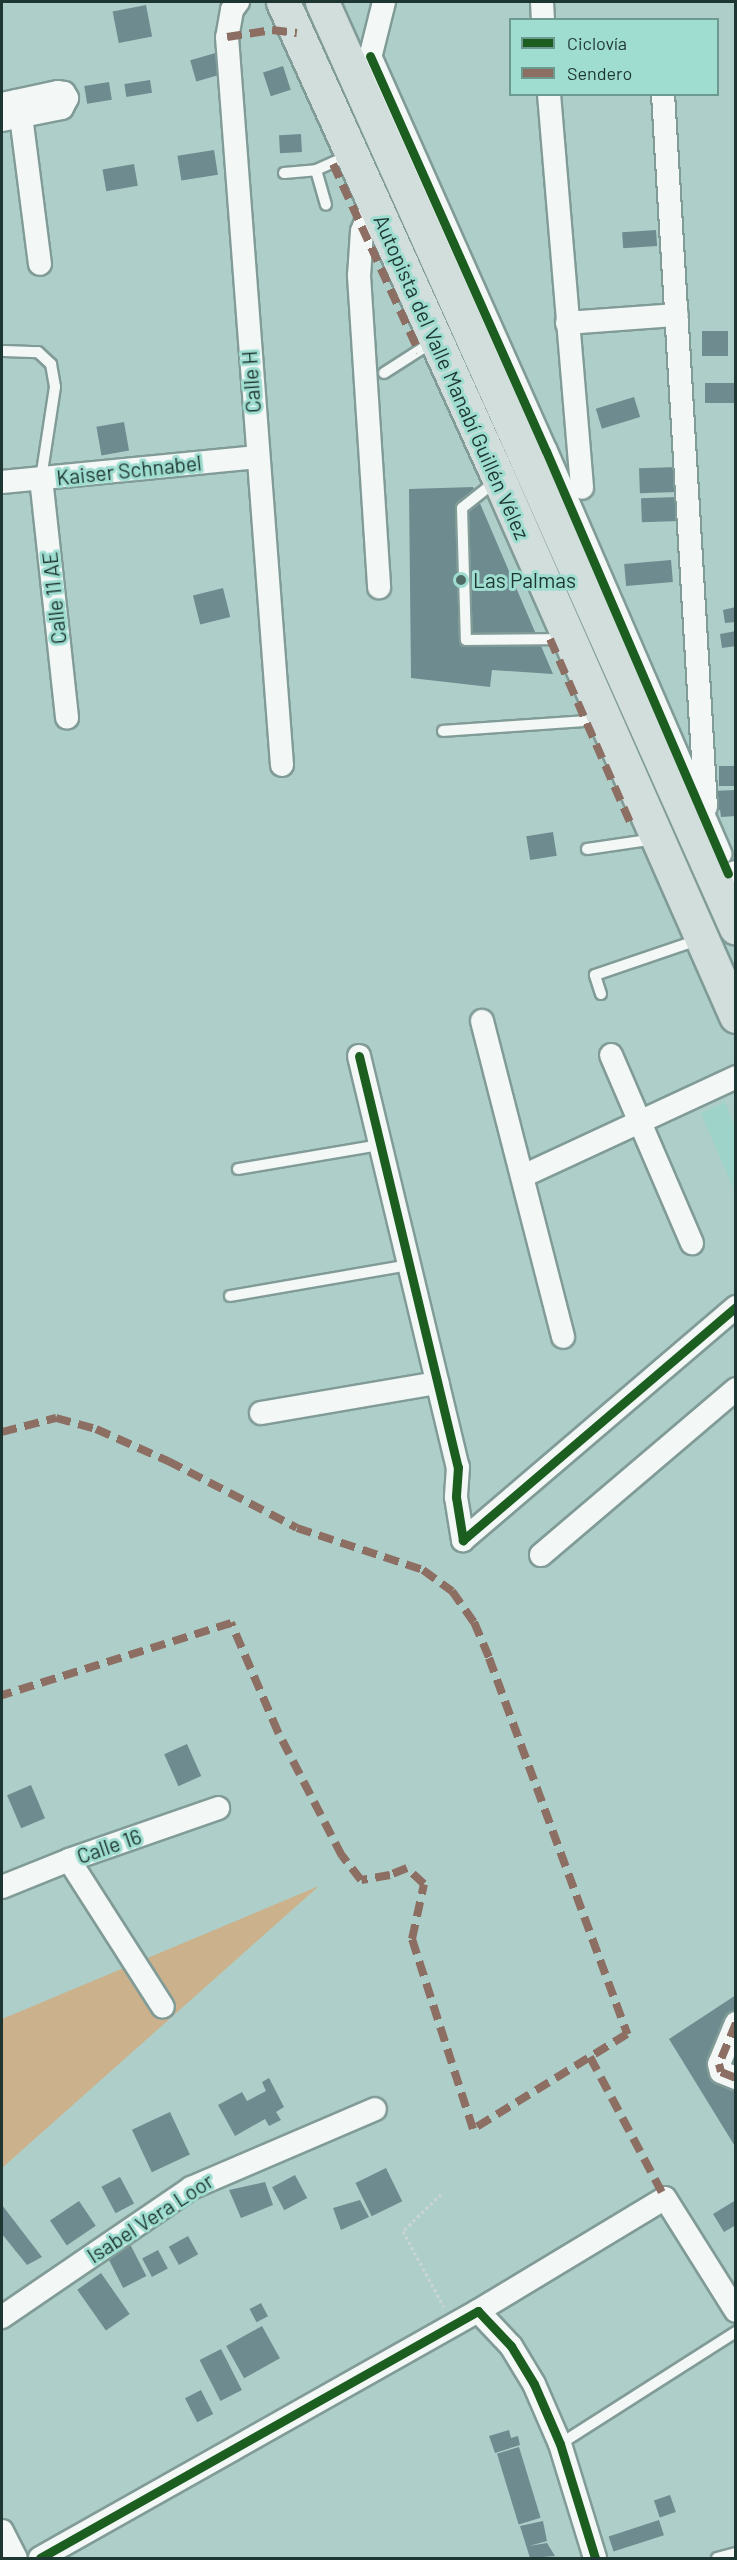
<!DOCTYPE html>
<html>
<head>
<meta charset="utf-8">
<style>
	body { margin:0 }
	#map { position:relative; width:737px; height:2560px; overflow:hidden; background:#aecfc9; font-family:Barlow,sans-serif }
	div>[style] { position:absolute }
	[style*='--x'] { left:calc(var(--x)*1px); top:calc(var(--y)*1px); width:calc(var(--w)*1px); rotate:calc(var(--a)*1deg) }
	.built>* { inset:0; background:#9dd3c9 }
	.green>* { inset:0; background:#cbb28c }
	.building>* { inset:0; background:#6e8b90; transform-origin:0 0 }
	.path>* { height:3px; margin-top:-1.5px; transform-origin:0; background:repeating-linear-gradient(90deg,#cad5d3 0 3px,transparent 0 6px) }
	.roads { filter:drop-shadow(2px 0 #819b97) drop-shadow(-2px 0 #819b97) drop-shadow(0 2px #819b97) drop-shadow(0 -2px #819b97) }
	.lane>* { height:10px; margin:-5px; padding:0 5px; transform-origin:5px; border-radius:5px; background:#f3f8f7 }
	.street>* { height:22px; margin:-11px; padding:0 11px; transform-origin:11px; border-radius:11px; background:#f3f8f7 }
	.primary>* { height:33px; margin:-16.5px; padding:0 16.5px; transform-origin:16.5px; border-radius:16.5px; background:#d1dedc }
	.quiet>* { height:8px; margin-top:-4px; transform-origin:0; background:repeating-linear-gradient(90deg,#8d6e63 0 15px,transparent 0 23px) }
	.cycleway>* { height:9px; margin:-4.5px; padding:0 4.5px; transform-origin:4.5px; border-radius:4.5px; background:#1b5e20 }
	.dots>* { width:16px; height:16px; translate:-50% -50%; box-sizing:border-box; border:3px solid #a0ddd1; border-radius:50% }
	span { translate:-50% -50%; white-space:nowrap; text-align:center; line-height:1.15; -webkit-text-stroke:6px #a0ddd1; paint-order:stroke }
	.street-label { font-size:21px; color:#1d3631 }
	.poi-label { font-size:21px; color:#1d3631 }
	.left { translate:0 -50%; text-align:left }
	.frame { position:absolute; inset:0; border:3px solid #1d3631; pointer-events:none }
	.legend { position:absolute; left:509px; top:18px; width:210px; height:78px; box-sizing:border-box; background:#a0ddd1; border:2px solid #6c9a91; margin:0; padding:8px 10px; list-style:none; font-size:18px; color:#1d3631 }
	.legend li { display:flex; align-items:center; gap:12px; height:30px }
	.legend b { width:30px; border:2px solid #6c9a91 }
</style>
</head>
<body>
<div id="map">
	<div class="built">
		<div style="clip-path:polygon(725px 1102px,735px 1128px,735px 1192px,701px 1113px)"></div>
	</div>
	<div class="green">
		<div style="clip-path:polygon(319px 1886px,2px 2168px,2px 2019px)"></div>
	</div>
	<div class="building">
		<div style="left:146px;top:5px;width:32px;height:34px;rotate:79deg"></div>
		<div style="left:219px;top:52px;width:22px;height:30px;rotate:74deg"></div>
		<div style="left:283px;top:66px;width:25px;height:21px;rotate:72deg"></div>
		<div style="left:150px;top:80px;width:13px;height:26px;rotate:81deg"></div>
		<div style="left:109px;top:82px;width:18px;height:25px;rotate:81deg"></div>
		<div style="left:301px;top:134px;width:18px;height:22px;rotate:87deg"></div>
		<div style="left:214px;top:150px;width:25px;height:37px;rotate:81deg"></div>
		<div style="left:134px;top:164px;width:22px;height:32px;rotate:80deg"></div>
		<div style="left:656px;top:230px;width:16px;height:34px;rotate:86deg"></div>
		<div style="left:702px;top:331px;width:26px;height:25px"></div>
		<div style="left:736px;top:383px;width:20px;height:31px;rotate:90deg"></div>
		<div style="left:634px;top:397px;width:21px;height:40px;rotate:73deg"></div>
		<div style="left:124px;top:422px;width:29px;height:28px;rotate:80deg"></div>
		<div style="left:677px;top:467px;width:25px;height:38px;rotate:88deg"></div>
		<div style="clip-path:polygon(473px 487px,553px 674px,492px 670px,490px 687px,411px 678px,409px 489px)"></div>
		<div style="left:678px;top:497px;width:24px;height:37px;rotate:88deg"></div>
		<div style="left:671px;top:560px;width:22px;height:47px;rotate:85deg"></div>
		<div style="left:223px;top:588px;width:30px;height:31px;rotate:76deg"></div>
		<div style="clip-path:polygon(736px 607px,736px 622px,725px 623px,723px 610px)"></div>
		<div style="clip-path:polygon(736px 631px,736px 646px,722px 648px,720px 634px)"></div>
		<div style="left:719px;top:766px;width:17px;height:20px"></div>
		<div style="clip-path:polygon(736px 790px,736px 816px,721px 817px,720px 810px,711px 810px,711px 791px)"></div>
		<div style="left:553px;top:832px;width:24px;height:27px;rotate:81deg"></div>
		<div style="left:187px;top:1744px;width:35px;height:25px;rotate:66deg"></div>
		<div style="left:31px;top:1785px;width:36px;height:26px;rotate:67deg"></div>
		<div style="clip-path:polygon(736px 1995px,736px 2148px,669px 2039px)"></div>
		<div style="clip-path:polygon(269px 2078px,284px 2107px,276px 2112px,281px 2120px,269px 2126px,265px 2119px,235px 2136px,218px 2105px,242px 2092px,247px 2101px,266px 2091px,262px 2082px)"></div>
		<div style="left:170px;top:2112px;width:47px;height:42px;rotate:65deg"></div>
		<div style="left:386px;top:2168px;width:37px;height:34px;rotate:64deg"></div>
		<div style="left:295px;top:2175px;width:26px;height:26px;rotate:62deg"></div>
		<div style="left:120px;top:2177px;width:30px;height:21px;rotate:62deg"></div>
		<div style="clip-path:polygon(265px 2182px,273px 2205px,241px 2218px,229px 2190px)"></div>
		<div style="clip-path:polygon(360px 2200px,369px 2217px,341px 2230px,333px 2208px)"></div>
		<div style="clip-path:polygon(736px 2200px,736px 2225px,724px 2232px,713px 2214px)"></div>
		<div style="left:79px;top:2201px;width:30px;height:35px;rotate:56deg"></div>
		<div style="clip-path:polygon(2px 2205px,42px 2257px,27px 2265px,2px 2234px)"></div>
		<div style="left:188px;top:2236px;width:21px;height:22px;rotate:61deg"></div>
		<div style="left:130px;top:2244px;width:36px;height:26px;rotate:63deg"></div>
		<div style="left:158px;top:2250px;width:21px;height:18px;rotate:62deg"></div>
		<div style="left:101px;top:2273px;width:50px;height:29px;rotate:55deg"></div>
		<div style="left:261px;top:2303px;width:15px;height:13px;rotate:62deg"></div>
		<div style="left:262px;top:2326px;width:37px;height:41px;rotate:61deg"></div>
		<div style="left:221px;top:2349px;width:46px;height:24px;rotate:63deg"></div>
		<div style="left:201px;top:2390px;width:27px;height:18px;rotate:63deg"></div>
		<div style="clip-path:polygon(509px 2430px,511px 2438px,518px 2436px,520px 2445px,495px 2453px,489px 2436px)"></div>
		<div style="left:519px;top:2447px;width:74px;height:23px;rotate:73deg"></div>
		<div style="left:670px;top:2495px;width:18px;height:17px;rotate:71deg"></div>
		<div style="left:659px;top:2520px;width:16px;height:53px;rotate:72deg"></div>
		<div style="clip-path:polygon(543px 2521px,547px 2541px,529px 2546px,547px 2543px,555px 2556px,530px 2558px,520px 2526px)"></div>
	</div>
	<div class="path">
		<div style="--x:441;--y:2194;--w:53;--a:135.8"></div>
		<div style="--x:403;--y:2231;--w:86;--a:61.7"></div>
	</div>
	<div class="roads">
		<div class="lane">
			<div style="--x:316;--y:170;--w:36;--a:74"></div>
			<div style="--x:284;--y:173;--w:32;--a:-5"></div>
			<div style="--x:316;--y:170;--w:35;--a:-24"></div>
			<div style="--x:4;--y:351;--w:34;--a:2"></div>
			<div style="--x:38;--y:352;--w:18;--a:43"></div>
			<div style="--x:51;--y:364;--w:23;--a:80"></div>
			<div style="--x:55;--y:387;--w:92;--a:98.7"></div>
			<div style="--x:384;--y:373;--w:59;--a:-32.6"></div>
			<div style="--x:496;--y:481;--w:43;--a:141.5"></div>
			<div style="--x:462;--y:508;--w:132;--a:88.3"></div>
			<div style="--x:466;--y:640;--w:99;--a:-0.6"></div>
			<div style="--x:443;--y:731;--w:158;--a:-4"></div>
			<div style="--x:587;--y:849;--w:69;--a:-8.4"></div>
			<div style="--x:601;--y:994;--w:20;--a:-108"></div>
			<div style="--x:595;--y:975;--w:109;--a:-18.8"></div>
			<div style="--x:238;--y:1169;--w:144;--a:-9.6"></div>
			<div style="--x:230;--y:1296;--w:182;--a:-9.8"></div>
			<div style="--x:560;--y:2444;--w:209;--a:-32.5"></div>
			<div style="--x:717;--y:2558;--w:20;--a:-15"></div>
		</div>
		<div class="street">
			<div style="--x:238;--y:2;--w:10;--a:127"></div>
			<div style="--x:232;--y:10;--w:27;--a:100"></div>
			<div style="--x:227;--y:37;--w:730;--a:85.68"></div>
			<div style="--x:542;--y:2;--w:18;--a:87"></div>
			<div style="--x:370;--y:56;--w:432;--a:66"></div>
			<div style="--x:546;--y:451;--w:439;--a:66.6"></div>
			<div style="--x:367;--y:70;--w:70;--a:-76"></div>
			<div style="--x:549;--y:94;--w:395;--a:85.2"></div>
			<div style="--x:663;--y:94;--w:714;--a:86.55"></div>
			<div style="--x:16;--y:101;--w:16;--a:72"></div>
			<div style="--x:21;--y:116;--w:149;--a:82.7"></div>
			<div style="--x:2;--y:104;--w:57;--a:-12.1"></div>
			<div style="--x:58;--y:92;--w:6;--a:9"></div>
			<div style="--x:64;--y:93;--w:6;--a:59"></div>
			<div style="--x:67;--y:98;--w:11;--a:117"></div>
			<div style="--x:62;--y:108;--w:61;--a:168.7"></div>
			<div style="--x:373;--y:203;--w:30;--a:111"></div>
			<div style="--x:362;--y:231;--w:45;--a:93.8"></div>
			<div style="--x:359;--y:276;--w:312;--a:86.3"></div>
			<div style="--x:567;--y:323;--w:110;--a:-4.2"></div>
			<div style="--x:41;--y:478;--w:241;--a:83.8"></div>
			<div style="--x:2;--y:482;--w:256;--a:-5.6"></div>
			<div style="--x:713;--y:879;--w:24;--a:-17"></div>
			<div style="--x:482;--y:1021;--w:326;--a:75.6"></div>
			<div style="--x:611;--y:1055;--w:205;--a:66.7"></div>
			<div style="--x:359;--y:1056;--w:423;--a:76.5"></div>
			<div style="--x:458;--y:1467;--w:30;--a:94"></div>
			<div style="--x:456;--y:1497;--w:44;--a:80.8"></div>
			<div style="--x:463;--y:1540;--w:359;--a:-40.5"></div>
			<div style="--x:523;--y:1176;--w:235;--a:-24.9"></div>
			<div style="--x:261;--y:1413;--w:179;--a:-9.7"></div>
			<div style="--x:541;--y:1555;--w:256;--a:-40.4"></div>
			<div style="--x:69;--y:1860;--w:174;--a:57.4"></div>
			<div style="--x:2;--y:1887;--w:72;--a:-21.9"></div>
			<div style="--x:69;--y:1860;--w:158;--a:-19.2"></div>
			<div style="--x:736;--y:2023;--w:44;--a:112.5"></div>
			<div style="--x:719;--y:2064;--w:8;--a:76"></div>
			<div style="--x:721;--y:2072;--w:16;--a:22"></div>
			<div style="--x:478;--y:2311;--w:218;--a:-31.1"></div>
			<div style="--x:665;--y:2198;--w:133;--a:57.9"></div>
			<div style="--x:2;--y:2317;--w:229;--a:-34.3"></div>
			<div style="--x:191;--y:2188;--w:200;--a:-23.2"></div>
			<div style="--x:2;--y:2531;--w:30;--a:63"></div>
			<div style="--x:40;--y:2558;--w:503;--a:-29.42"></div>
			<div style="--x:478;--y:2311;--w:48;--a:46.7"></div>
			<div style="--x:511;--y:2346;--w:44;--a:58.8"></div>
			<div style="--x:534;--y:2384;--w:65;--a:66.6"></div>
			<div style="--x:560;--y:2444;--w:119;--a:72.9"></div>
		</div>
		<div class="primary">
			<div style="--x:283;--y:2;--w:524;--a:65.64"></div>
			<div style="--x:499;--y:479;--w:587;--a:66.19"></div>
			<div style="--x:322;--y:2;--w:1014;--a:65.91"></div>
		</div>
	</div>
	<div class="quiet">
		<div style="--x:227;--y:37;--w:46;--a:-8.8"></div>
		<div style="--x:272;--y:30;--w:25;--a:7"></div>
		<div style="--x:333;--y:164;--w:207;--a:65.4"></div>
		<div style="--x:550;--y:639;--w:200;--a:66.4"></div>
		<div style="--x:2;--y:1432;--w:56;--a:-14.5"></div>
		<div style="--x:56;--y:1418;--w:41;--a:15.4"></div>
		<div style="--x:96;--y:1429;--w:79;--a:24"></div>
		<div style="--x:168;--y:1461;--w:145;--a:27.4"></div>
		<div style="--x:297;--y:1528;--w:133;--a:18.4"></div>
		<div style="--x:423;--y:1570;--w:36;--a:36"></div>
		<div style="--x:452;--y:1591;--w:38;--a:55"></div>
		<div style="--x:474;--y:1622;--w:39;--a:67"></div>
		<div style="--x:489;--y:1658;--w:401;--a:69.8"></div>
		<div style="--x:627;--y:2034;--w:181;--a:148.3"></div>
		<div style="--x:473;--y:2129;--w:200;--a:-107.8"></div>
		<div style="--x:412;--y:1939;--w:56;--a:-77.7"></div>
		<div style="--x:424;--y:1884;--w:23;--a:-137"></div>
		<div style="--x:407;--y:1868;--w:18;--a:158"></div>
		<div style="--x:390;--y:1875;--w:29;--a:170"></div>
		<div style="--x:361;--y:1880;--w:31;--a:-128"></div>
		<div style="--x:342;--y:1856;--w:140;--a:-117.3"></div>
		<div style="--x:278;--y:1732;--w:119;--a:-113.3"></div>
		<div style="--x:231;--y:1623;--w:240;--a:162.5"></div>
		<div style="--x:736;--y:2023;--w:44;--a:112.5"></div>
		<div style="--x:719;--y:2064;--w:8;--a:76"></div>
		<div style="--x:721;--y:2072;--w:16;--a:22"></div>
		<div style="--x:590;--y:2057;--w:160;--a:62"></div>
	</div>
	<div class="cycleway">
		<div style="--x:370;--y:56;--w:432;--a:66"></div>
		<div style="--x:546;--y:451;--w:460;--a:66.7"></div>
		<div style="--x:359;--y:1056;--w:423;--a:76.5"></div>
		<div style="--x:458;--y:1467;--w:30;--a:94"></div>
		<div style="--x:456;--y:1497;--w:44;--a:80.8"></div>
		<div style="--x:463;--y:1540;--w:359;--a:-40.5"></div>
		<div style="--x:40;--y:2558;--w:503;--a:-29.42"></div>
		<div style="--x:478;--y:2311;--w:48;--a:46.7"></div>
		<div style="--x:511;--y:2346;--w:44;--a:58.8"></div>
		<div style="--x:534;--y:2384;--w:65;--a:66.6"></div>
		<div style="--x:560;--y:2444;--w:119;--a:72.9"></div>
	</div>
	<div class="dots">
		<div style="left:461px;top:580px;background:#506c66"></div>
	</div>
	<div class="street-label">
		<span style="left:452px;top:377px;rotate:66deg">Autopista del Valle Manabí Guillén Vélez</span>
		<span style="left:251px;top:382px;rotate:-94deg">Calle H</span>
		<span style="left:129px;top:470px;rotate:-6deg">Kaiser Schnabel</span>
		<span style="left:54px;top:598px;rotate:-96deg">Calle 11 AE</span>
		<span style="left:109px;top:1846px;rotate:-19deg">Calle 16</span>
		<span style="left:150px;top:2218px;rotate:-33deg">Isabel Vera Loor</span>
	</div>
	<div class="poi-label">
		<span class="left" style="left:473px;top:580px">Las Palmas</span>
	</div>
	<div class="frame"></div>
	<ul class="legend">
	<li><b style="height:8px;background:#1b5e20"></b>Ciclovía</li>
	<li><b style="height:8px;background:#8d6e63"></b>Sendero</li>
	</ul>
</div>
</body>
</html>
